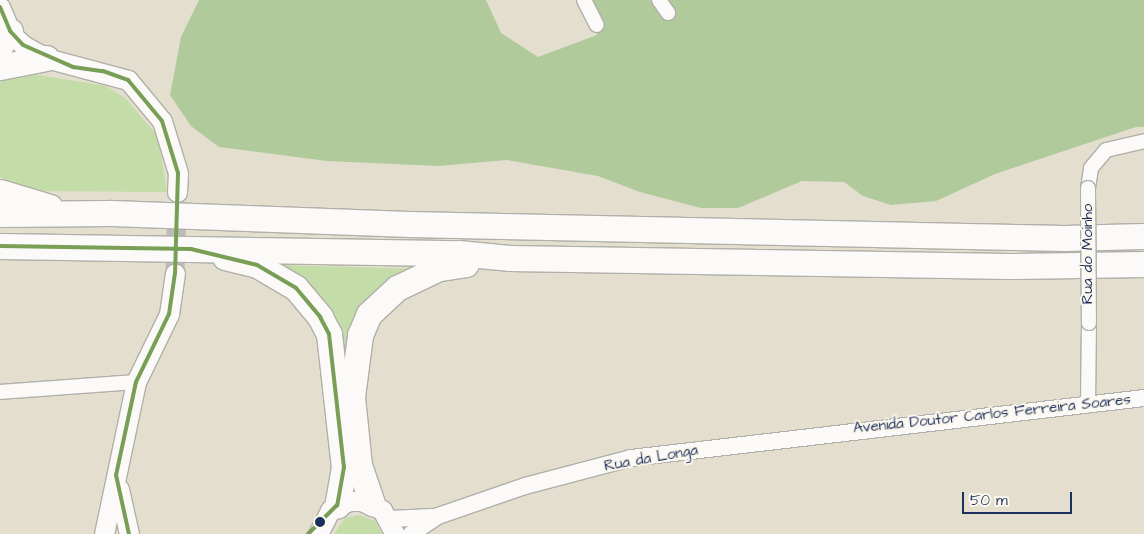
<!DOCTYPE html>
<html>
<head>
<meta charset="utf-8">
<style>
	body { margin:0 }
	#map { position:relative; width:1144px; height:534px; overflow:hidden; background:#e3decd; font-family:"Architects Daughter",sans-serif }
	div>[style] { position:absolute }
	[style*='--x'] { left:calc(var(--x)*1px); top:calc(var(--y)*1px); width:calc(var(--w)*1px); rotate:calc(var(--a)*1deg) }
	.green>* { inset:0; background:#c4dca7 }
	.forest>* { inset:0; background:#b0ca9c }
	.secondary-tunnel>* { height:19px; margin-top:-9.5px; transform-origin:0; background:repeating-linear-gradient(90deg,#bbbbb7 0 19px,transparent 0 28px) }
	.roads { filter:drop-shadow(1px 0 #b1afa9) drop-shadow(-1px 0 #b1afa9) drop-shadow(0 1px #b1afa9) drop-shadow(0 -1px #b1afa9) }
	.minor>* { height:14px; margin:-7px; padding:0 7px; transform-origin:7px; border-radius:7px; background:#fbfaf8 }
	.tertiary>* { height:16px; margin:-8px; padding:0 8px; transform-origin:8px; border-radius:8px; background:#fbfaf8 }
	.secondary>* { height:19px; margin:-9.5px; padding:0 9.5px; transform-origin:9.5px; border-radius:9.5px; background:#fbfaf8 }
	.motorway>* { height:25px; margin:-12.5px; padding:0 12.5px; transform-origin:12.5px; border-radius:12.5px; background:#fbfaf8 }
	.bridges { filter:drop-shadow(1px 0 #b1afa9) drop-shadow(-1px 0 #b1afa9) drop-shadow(0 1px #b1afa9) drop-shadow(0 -1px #b1afa9) }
	.minor-bridge>* { height:14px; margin:-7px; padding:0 7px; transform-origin:7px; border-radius:7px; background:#fbfaf8 }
	.bus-1>* { height:4px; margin:-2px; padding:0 2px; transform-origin:2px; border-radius:2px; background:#799f57 }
	.dots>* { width:14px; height:14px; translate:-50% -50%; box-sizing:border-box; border:2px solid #fbf7ec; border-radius:50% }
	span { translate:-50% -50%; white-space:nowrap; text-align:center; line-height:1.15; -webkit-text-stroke:4px #fbf7ec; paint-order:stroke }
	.street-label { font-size:15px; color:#1b2f5e }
	.scale { position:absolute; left:962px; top:492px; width:110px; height:22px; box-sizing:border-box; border:2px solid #1b2f5e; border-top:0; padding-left:6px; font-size:15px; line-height:18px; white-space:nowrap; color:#1b2f5e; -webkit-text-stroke:4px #fbf7ec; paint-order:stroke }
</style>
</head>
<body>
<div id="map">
	<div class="green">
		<div style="clip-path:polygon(20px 72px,106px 86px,125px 98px,158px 136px,167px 192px,37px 191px,0 177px,0 78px)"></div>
		<div style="clip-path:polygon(278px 265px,419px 269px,399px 279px,344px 378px)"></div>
		<div style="clip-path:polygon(359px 515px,375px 521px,382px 534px,334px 534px,345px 518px)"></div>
	</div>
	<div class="forest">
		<div style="clip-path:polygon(199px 0,486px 0,501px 33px,538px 57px,597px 35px,588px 0,1144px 0,1144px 127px,1136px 127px,995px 174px,936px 201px,891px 205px,863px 196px,844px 182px,802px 181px,738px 208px,701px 208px,640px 192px,598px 176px,507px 160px,438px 166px,327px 161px,219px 147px,191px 126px,170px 95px,181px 37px)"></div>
	</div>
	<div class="secondary-tunnel">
		<div style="--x:175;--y:273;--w:71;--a:-88.4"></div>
	</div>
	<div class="roads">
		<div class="minor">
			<div style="--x:584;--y:0;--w:28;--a:63"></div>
			<div style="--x:659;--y:0;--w:16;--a:55"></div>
			<div style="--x:1088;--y:188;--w:20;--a:-81"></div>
			<div style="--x:1091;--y:168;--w:23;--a:-50"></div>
			<div style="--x:1106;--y:150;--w:39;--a:-13"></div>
			<div style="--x:0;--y:392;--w:136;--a:-4.2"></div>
			<div style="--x:1088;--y:404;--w:81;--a:-89.3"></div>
		</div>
		<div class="tertiary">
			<div style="--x:390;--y:519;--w:41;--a:-2.8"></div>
			<div style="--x:411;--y:534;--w:32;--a:-34"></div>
			<div style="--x:438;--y:516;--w:92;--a:-19"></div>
			<div style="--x:525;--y:486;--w:110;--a:-14.8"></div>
			<div style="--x:631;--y:458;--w:516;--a:-6.67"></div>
		</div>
		<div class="secondary">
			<div style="--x:0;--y:7;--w:26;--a:67"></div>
			<div style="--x:1;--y:25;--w:30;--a:42"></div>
			<div style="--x:23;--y:45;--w:26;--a:29"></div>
			<div style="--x:46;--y:58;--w:85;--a:15"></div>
			<div style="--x:128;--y:80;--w:53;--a:50.3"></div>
			<div style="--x:162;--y:121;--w:54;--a:72.9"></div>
			<div style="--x:178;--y:173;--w:19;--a:93"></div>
			<div style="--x:119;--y:489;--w:46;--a:77.5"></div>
			<div style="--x:104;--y:534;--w:155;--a:-78.1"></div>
			<div style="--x:136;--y:382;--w:76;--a:-64.1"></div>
			<div style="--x:169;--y:314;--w:41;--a:-81.7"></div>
			<div style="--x:318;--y:534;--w:27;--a:-63"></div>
			<div style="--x:330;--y:510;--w:21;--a:-25"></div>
			<div style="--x:349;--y:501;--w:12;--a:0"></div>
			<div style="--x:361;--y:501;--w:23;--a:23"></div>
			<div style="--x:382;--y:510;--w:27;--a:62"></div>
		</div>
		<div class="motorway">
			<div style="--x:0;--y:46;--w:18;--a:-56"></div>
			<div style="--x:0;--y:67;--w:47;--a:-11.1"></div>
			<div style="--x:0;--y:192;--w:52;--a:16.7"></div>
			<div style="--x:0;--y:214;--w:111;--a:-0.5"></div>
			<div style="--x:111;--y:213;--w:299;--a:2.1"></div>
			<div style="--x:410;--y:224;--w:654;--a:1.23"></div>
			<div style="--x:1064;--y:238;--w:80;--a:-1.4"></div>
			<div style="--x:0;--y:246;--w:458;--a:0.9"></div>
			<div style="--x:458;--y:253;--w:52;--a:5.5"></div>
			<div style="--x:510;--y:258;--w:504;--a:0.91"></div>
			<div style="--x:1014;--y:266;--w:130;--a:-0.9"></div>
			<div style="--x:225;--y:257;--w:33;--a:14"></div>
			<div style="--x:257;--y:265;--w:45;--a:30.5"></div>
			<div style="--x:296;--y:288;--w:38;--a:50"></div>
			<div style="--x:320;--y:317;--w:19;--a:62"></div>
			<div style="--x:329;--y:334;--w:134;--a:83.6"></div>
			<div style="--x:344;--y:467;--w:39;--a:100"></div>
			<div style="--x:372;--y:503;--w:40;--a:-108.9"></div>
			<div style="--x:359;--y:465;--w:68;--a:-95.9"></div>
			<div style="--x:352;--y:397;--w:63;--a:-82.6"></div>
			<div style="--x:360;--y:335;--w:23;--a:-67"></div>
			<div style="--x:369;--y:314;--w:38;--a:-43"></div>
			<div style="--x:397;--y:288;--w:47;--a:-25.5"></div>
			<div style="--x:439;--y:268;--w:27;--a:-8"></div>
		</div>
	</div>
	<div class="bridges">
		<div class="minor-bridge">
			<div style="--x:1088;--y:188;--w:135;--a:89.6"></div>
		</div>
	</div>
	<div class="bus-1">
		<div style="--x:0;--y:7;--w:26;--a:67"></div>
		<div style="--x:10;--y:31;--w:19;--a:47"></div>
		<div style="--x:23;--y:45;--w:55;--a:23.7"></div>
		<div style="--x:73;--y:67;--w:30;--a:8"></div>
		<div style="--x:103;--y:71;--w:27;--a:20"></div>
		<div style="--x:128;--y:80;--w:53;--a:50.3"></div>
		<div style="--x:162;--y:121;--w:54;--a:72.9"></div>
		<div style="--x:178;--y:173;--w:100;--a:91.7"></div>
		<div style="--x:175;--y:273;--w:41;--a:98.3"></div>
		<div style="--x:169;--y:314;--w:76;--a:115.9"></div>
		<div style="--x:136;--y:382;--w:95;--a:102.1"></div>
		<div style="--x:116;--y:475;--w:60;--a:77.6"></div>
		<div style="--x:0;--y:246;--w:191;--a:0.9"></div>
		<div style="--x:191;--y:249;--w:68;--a:13.6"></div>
		<div style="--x:257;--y:265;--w:45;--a:30.5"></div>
		<div style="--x:296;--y:288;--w:38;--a:50"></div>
		<div style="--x:320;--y:317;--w:19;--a:62"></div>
		<div style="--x:329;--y:334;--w:134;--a:83.6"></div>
		<div style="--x:344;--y:467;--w:39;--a:100"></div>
		<div style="--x:337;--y:505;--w:41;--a:135"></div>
	</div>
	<div class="dots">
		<div style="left:320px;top:522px;background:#1b2f5e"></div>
	</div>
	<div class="street-label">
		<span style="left:1088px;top:254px;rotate:-90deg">Rua do Moinho</span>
		<span style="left:992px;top:414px;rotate:-6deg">Avenida Doutor Carlos Ferreira Soares</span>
		<span style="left:651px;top:458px;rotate:-10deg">Rua da Longa</span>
	</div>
	<div class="scale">50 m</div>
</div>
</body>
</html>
